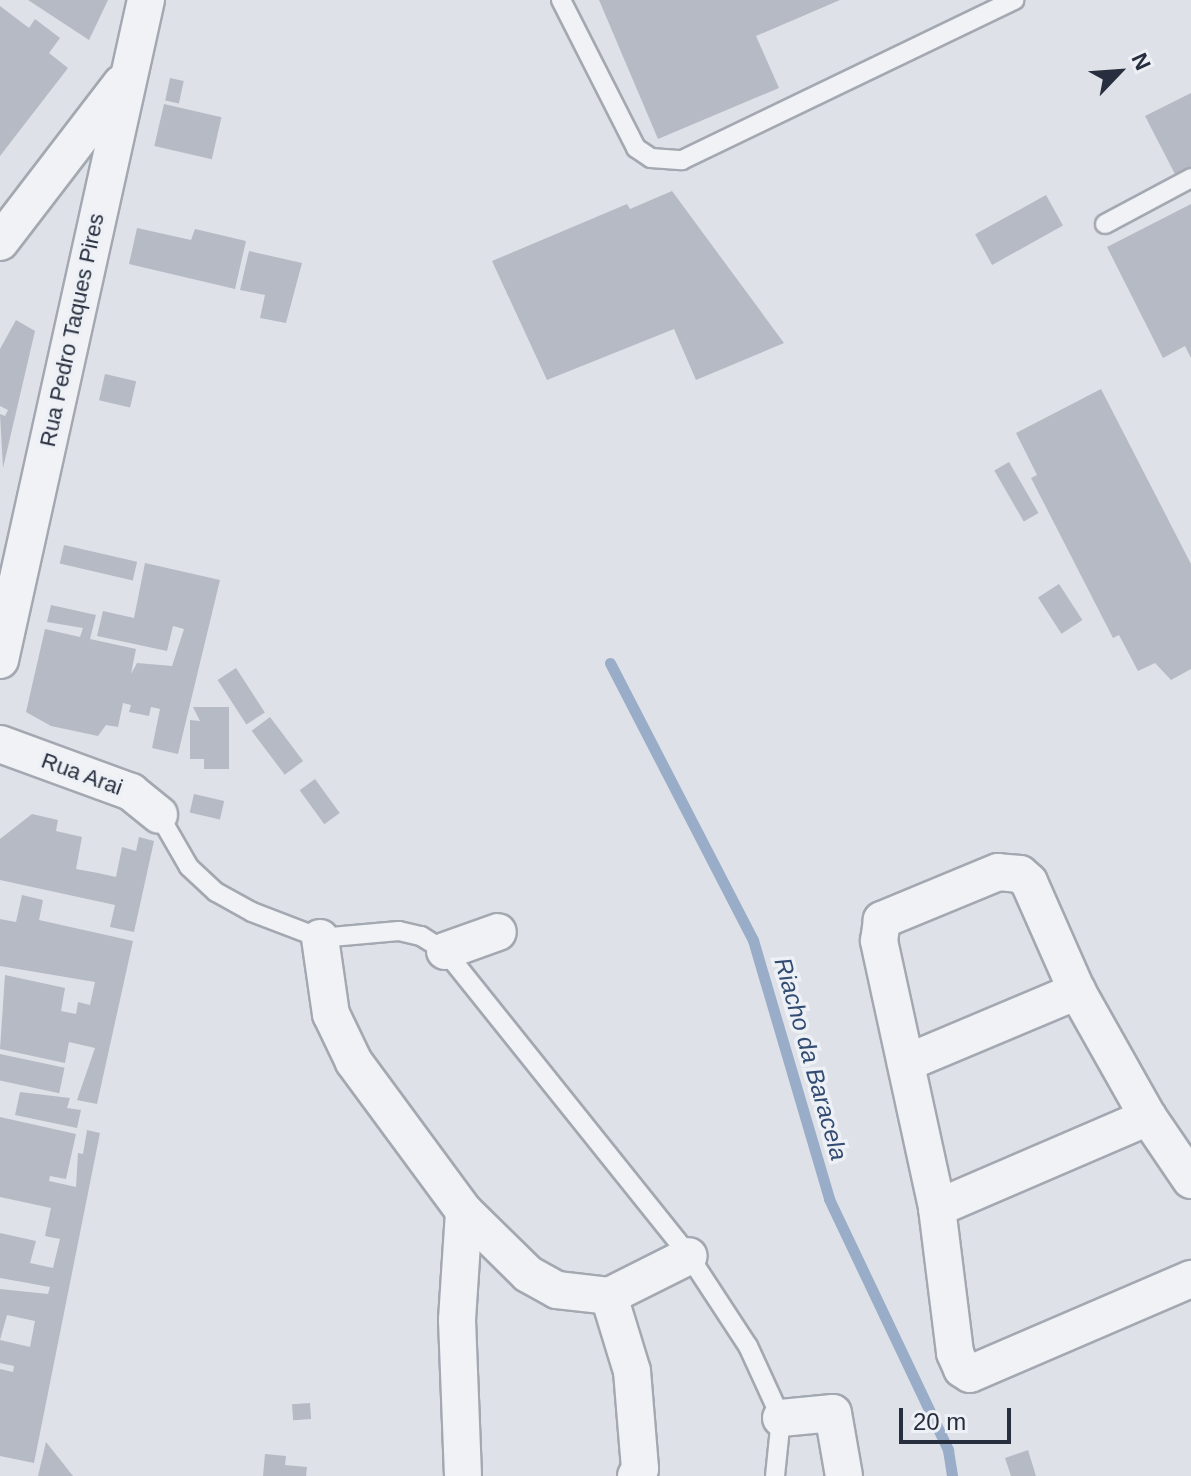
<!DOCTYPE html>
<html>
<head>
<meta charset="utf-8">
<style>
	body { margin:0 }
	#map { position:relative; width:1191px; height:1476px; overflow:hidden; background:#dee1e7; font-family:Helvetica,sans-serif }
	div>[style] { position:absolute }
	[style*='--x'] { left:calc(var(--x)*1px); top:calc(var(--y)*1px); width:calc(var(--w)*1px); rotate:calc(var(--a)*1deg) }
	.stream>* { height:11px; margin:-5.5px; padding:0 5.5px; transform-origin:5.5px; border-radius:5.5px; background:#99adc8 }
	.building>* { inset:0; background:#b5bac4; transform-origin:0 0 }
	.roads { filter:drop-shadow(2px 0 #a3a8b1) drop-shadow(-2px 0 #a3a8b1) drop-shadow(0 2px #a3a8b1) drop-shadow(0 -2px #a3a8b1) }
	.lane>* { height:18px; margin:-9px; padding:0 9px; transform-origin:9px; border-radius:9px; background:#f0f2f6 }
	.street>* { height:36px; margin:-18px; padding:0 18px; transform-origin:18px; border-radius:18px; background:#f0f2f6 }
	span { translate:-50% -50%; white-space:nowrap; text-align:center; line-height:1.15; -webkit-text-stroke:7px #edf0f5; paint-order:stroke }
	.street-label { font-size:22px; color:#272e3e }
	.water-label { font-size:24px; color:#324b72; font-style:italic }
	.north { position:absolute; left:1079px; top:32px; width:80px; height:80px; -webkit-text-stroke:6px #edf0f5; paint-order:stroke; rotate:65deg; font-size:22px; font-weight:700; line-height:32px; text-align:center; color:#272e3e }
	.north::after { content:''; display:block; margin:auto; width:28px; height:36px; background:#272e3e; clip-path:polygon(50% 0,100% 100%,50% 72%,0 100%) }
	.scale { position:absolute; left:899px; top:1408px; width:112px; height:36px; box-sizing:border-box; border:4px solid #272e3e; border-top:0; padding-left:10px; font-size:24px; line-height:28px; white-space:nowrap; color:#272e3e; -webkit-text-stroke:6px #edf0f5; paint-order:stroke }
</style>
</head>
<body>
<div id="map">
	<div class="stream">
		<div style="--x:610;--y:663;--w:312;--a:62.7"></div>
		<div style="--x:753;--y:940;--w:270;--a:73.6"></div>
		<div style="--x:829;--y:1199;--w:278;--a:64.6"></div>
		<div style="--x:948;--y:1450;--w:26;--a:81"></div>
	</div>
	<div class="building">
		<div style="clip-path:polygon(28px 0,108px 0,89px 40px)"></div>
		<div style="clip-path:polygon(599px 0,840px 0,756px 36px,779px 88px,658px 139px)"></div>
		<div style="clip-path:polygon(0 6px,29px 28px,35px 19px,60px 38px,49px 53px,68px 68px,0 156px)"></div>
		<div style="left:170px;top:78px;width:14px;height:23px;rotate:12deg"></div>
		<div style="clip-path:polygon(1191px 93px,1191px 168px,1176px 176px,1145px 116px)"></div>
		<div style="left:164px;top:104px;width:59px;height:43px;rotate:13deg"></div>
		<div style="clip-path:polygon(672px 191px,784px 343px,696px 380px,674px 329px,547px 380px,492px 261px,627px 204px,630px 209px)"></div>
		<div style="left:1046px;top:195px;width:35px;height:81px;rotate:61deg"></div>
		<div style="clip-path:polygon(1191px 204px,1191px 358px,1185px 346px,1163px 358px,1107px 247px)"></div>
		<div style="clip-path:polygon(137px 228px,191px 240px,195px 229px,246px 241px,235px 289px,129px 264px)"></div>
		<div style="clip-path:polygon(249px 251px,302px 263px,286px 323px,260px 318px,265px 295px,240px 290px)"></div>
		<div style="clip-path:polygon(16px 320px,35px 331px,3px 468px,0 414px,5px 416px,8px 410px,0 406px,0 349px)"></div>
		<div style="left:105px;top:374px;width:32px;height:27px;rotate:13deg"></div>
		<div style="clip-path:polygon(1101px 389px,1191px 564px,1191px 669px,1171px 680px,1155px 663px,1138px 671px,1119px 635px,1113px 638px,1031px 478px,1037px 475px,1016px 433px)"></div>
		<div style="left:1009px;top:462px;width:59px;height:17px;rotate:60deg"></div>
		<div style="left:64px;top:545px;width:75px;height:19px;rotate:13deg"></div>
		<div style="clip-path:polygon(145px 563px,220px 580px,178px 754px,152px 748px,160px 709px,151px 707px,149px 716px,129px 712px,131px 705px,123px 703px,118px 727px,106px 725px,98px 736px,51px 726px,26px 712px,45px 629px,80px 637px,83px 628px,47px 622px,51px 605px,96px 615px,90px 639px,136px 649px,131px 674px,137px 663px,172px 666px,184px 629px,173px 626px,167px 651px,97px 636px,103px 611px,134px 618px)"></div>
		<div style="left:1059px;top:584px;width:43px;height:25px;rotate:57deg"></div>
		<div style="left:236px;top:668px;width:53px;height:22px;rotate:57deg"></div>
		<div style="clip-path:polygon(193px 707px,229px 707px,229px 769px,204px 769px,204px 759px,190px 759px,190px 720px,200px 721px)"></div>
		<div style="left:270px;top:717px;width:55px;height:23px;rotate:53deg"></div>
		<div style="left:315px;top:779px;width:42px;height:19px;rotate:54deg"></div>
		<div style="left:194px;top:794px;width:31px;height:19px;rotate:13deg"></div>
		<div style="clip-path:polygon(32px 814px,58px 820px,56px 831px,82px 837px,76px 869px,98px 873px,116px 877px,122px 847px,136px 851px,139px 837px,154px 841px,134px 932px,110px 927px,115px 905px,0 880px,0 839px)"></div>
		<div style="clip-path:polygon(22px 895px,43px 900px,39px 920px,133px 941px,97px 1104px,77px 1100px,95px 1048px,69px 1042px,65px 1063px,0 1049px,5px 975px,65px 988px,61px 1011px,76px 1014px,78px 1002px,90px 1005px,95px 982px,0 966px,0 919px,16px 922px)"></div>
		<div style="left:0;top:1054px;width:66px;height:26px;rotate:12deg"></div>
		<div style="clip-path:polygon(20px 1092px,70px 1098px,67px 1108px,81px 1110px,77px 1128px,15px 1115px)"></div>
		<div style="clip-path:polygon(0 1117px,76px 1134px,66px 1179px,50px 1176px,49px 1181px,76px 1187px,78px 1153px,83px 1154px,87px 1130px,100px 1133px,34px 1463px,0 1456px,0 1369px,13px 1372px,14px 1366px,0 1363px,0 1340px,30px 1347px,35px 1321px,7px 1315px,0 1340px,0 1289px,48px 1294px,50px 1287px,0 1278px,0 1233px,36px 1241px,30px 1263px,53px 1268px,60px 1239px,45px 1236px,51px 1208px,0 1197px)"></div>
		<div style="left:310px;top:1403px;width:16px;height:18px;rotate:86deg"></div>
		<div style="clip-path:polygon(46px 1442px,73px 1476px,38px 1476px)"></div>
		<div style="clip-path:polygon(1028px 1450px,1036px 1476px,1011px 1476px,1005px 1458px)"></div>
		<div style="clip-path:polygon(265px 1454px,286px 1456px,285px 1465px,307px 1467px,306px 1476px,263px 1476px)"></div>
	</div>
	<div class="roads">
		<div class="lane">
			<div style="--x:561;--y:0;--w:166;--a:63.1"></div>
			<div style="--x:636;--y:148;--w:18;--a:34"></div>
			<div style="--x:651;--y:158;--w:31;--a:4"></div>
			<div style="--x:682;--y:160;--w:369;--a:-25.7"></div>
			<div style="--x:1105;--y:224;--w:98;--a:-28.1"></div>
			<div style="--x:159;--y:815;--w:60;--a:60"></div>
			<div style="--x:189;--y:867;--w:37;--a:43"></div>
			<div style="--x:216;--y:892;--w:41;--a:29.1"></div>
			<div style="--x:252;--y:912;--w:73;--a:20.9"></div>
			<div style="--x:320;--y:938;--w:79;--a:-5.1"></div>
			<div style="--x:399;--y:931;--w:23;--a:13"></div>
			<div style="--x:421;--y:936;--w:28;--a:32"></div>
			<div style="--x:445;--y:951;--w:391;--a:51.3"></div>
			<div style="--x:689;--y:1256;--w:108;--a:56.8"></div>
			<div style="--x:748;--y:1346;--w:79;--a:65.4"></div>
			<div style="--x:781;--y:1418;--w:58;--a:95.9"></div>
		</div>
		<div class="street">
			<div style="--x:0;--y:242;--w:200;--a:-52.5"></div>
			<div style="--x:0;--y:660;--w:676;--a:-77.53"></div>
			<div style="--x:0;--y:744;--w:140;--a:20.1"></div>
			<div style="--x:131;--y:792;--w:36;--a:39"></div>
			<div style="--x:320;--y:938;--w:77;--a:81.8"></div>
			<div style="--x:331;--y:1014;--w:53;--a:64.4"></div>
			<div style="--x:354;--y:1062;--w:185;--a:53.6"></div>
			<div style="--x:464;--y:1211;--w:90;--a:44.5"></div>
			<div style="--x:528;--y:1274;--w:33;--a:29"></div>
			<div style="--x:557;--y:1290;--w:52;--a:6.6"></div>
			<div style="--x:609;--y:1296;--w:89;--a:-26.6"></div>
			<div style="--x:445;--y:951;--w:56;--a:-19.7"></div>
			<div style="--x:906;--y:1063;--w:186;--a:-22.8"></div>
			<div style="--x:1191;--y:1180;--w:76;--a:-124.3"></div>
			<div style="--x:1148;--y:1117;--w:145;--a:-119.4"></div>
			<div style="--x:1077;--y:991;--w:119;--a:-113.8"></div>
			<div style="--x:1029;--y:882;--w:12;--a:-138"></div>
			<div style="--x:1020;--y:874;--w:22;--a:-175"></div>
			<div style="--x:998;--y:872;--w:126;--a:157.5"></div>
			<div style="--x:882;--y:920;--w:21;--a:98"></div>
			<div style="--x:879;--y:941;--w:273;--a:77.7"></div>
			<div style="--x:937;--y:1208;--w:146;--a:82.9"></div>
			<div style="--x:955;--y:1353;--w:17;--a:66"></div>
			<div style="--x:962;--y:1369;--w:9;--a:32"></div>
			<div style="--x:970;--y:1374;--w:241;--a:-23.3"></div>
			<div style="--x:937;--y:1208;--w:230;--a:-23.3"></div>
			<div style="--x:609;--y:1296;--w:78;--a:73"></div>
			<div style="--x:632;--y:1371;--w:98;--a:85.3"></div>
			<div style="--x:640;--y:1469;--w:8;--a:120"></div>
			<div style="--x:781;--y:1418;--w:52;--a:-5.5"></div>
			<div style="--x:833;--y:1413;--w:64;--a:80.1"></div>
			<div style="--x:463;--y:1476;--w:156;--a:-92.2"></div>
			<div style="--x:457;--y:1320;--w:109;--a:-86.3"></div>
		</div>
	</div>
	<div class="street-label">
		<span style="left:72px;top:330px;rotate:-78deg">Rua Pedro Taques Pires</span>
		<span style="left:82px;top:774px;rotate:20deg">Rua Arai</span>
	</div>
	<div class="water-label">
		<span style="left:811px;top:1059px;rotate:74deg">Riacho da Baracela</span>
	</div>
	<div class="north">N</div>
	<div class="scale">20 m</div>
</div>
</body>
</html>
